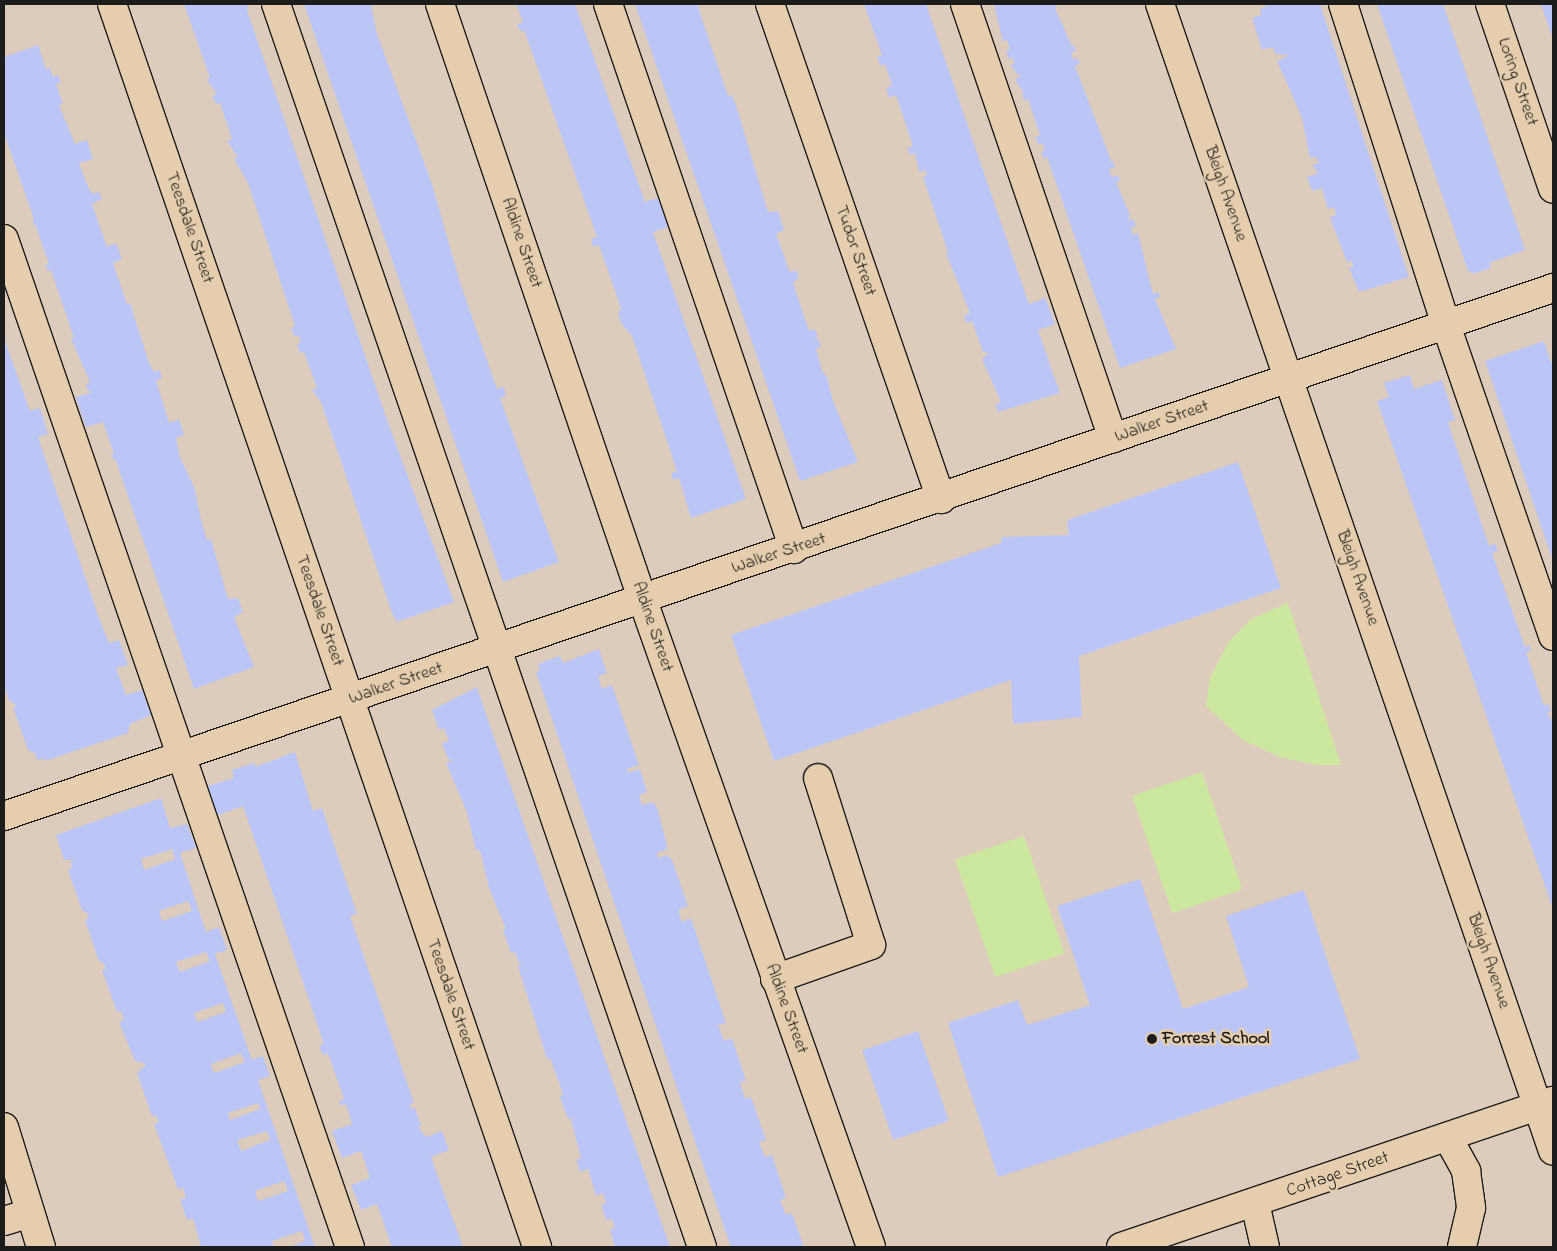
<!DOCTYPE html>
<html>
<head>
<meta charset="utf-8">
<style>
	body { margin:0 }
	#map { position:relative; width:1557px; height:1251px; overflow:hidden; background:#ddccbc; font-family:"Indie Flower",sans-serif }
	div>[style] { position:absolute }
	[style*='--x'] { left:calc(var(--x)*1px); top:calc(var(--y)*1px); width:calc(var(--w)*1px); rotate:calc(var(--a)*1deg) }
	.green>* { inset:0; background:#cce89e; transform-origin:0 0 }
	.building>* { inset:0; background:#bbc6f7; transform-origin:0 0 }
	.roads { filter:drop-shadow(1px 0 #1c1c1c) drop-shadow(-1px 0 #1c1c1c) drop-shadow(0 1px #1c1c1c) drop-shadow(0 -1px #1c1c1c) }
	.minor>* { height:28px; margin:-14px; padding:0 14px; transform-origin:14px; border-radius:14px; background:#e5cdad }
	.major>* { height:28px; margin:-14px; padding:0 14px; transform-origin:14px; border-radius:14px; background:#e5cdad }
	.dots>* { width:14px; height:14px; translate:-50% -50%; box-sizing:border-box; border:2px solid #e5cdad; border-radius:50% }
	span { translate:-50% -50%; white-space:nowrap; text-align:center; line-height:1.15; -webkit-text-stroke:5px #e5cdad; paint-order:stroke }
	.street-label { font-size:18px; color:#1c1c1c }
	.poi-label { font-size:18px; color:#1c1c1c; font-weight:700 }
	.left { translate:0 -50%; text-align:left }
	.frame { position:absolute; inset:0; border:5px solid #1c1c1c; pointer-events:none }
</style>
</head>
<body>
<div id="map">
	<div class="green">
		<div style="clip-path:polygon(1288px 603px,1341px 765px,1317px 765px,1280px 757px,1243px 740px,1206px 706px,1210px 678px,1228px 643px,1251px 619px)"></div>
		<div style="left:1202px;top:772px;width:124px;height:74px;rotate:71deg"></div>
		<div style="left:1024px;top:836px;width:124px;height:73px;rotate:71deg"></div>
	</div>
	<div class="building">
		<div style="clip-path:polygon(184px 4px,248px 4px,247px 10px,385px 414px,454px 602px,397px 622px,392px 613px,321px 402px,312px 390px,317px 388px,304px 352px,300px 353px,297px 344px,301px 342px,298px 335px,294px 336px,291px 328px,295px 326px,248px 183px,234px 159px,238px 157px,227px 141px,232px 139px,220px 103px,216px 104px,212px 96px,217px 94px,206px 79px,210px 78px)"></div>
		<div style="clip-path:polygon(304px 4px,371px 4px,376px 31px,432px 184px,460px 282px,497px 389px,504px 387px,506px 396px,500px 398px,559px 562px,503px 582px)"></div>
		<div style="clip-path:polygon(516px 4px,575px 4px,645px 202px,658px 198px,668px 227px,653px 232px,746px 499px,691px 518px,679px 478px,673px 480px,671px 473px,677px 471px,632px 336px,621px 323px,618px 313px,621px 308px,599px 245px,593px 247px,591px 239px,597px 237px,540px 75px,524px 30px,520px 31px,517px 24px,523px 22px)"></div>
		<div style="clip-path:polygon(635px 4px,697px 4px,728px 96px,732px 95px,736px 105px,768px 212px,778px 211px,781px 220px,784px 230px,776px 234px,790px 272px,796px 270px,799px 278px,793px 283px,809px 331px,815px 329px,818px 337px,812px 339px,818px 339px,821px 347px,816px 349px,822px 371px,827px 377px,832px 398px,858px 462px,800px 481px)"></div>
		<div style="clip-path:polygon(864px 4px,926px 4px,1029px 304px,1045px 298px,1055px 324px,1038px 330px,1049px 361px,1042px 364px,1049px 362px,1060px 393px,998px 412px,995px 404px,1001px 402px,982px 359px,989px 353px,983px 352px,972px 321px,966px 323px,964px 316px,970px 313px,946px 253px,948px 252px,923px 177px,927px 175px,925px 170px,919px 172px,915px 153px,910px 155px,907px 148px,913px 146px,896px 95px,889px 98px,886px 88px,892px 85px,885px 64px,881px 66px,877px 57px,882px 55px)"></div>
		<div style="clip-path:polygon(994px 4px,1058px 4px,1055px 8px,1071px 44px,1069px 46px,1074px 45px,1076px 51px,1071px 53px,1073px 59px,1077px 58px,1080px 64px,1075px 66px,1111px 160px,1107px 162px,1113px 161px,1115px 168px,1109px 169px,1112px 177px,1118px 175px,1120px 181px,1116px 182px,1130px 215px,1128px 221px,1133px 219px,1136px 226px,1131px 228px,1133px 235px,1138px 233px,1153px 294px,1158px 292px,1160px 297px,1155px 299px,1176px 349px,1120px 368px,1047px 157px,1044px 159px,1041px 152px,1045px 150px,1042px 143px,1038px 144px,1035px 137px,1040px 135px,1028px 99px,1023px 101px,1023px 92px,1015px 79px,1020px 77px,1010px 65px,1015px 64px,1012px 57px,1008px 59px,1006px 51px,1010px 49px,1007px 40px,1003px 42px)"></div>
		<div style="clip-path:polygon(1271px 4px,1320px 4px,1409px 277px,1359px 292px,1349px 268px,1354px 266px,1352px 261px,1347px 262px,1332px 223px,1330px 217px,1336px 215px,1334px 207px,1328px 209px,1322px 188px,1312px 191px,1307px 177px,1318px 173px,1312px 165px,1319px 163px,1316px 157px,1310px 158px,1302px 118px,1277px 61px,1289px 55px,1275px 54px,1273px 47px,1262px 50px,1252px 18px,1261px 15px,1260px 9px)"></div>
		<div style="clip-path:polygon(1377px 4px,1443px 4px,1525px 250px,1489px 263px,1491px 268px,1473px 274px,1468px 271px)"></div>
		<div style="clip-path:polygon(1541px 4px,1553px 4px,1553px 39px)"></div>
		<div style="clip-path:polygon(38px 45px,46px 69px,50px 68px,53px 77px,58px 75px,61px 82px,56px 84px,63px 104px,59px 105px,75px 144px,87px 140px,93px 159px,79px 163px,88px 187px,93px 194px,99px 192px,102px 199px,92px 204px,107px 247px,116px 243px,122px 259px,113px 263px,127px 304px,130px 303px,149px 363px,154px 372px,160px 370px,162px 379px,156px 380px,169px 423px,179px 419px,184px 435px,176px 438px,180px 457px,195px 489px,200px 516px,207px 540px,211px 539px,228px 599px,238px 598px,243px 612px,234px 617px,254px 667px,194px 689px,116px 461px,110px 455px,114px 454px,103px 422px,86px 427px,76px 397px,93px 392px,87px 390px,86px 384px,90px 382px,71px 339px,74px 338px,51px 270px,48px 271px,45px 265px,49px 264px,35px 224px,32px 225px,34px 219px,4px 133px,4px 57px)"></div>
		<div style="clip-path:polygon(4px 338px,30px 411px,40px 408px,48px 434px,38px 437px,99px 618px,109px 643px,119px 640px,128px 665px,116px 668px,126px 695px,142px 690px,151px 715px,130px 724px,128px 733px,45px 761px,44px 758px,37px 760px,35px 753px,28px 750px,13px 707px,17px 706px,9px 700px,4px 685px)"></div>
		<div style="clip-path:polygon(1544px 341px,1553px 368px,1553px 561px,1485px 361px)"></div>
		<div style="clip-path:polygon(1410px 375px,1414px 389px,1442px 380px,1455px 420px,1448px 422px,1489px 546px,1496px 544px,1498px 551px,1492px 553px,1525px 647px,1530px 645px,1531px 651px,1526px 652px,1544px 706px,1549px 704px,1551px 711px,1547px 713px,1553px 722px,1553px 909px,1377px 401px,1389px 397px,1384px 383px)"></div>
		<div style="clip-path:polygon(1238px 462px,1281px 588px,1079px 656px,1082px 717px,1013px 724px,1011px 680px,774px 761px,731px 635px,1001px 543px,1002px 537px,1069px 535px,1067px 520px)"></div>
		<div style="clip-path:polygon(599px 649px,607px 673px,598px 676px,602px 689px,612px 685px,639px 765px,627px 769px,628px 773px,640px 769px,647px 792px,639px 795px,642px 805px,652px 802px,657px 807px,668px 849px,657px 853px,658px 858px,667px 855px,672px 860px,688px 906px,678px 910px,682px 922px,691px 918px,726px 1023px,718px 1025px,724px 1041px,732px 1038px,746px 1081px,740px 1082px,745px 1099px,751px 1097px,766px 1140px,759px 1142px,765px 1157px,772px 1155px,786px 1198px,780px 1200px,786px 1215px,792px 1213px,804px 1247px,731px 1247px,725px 1230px,536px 672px,540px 671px,538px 664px,560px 656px,563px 663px)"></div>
		<div style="clip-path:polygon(477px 687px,487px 717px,670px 1247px,615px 1247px,610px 1230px,615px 1228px,612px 1219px,606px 1220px,601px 1205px,606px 1203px,603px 1193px,596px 1196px,588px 1169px,580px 1172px,576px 1159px,581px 1158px,571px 1120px,576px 1118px,568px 1119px,560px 1097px,563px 1094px,550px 1058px,547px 1059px,518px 966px,523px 962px,519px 963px,515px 952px,511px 953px,503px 930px,506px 929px,489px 888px,480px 850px,476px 851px,467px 812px,446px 763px,454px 760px,448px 759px,442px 743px,449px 741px,444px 728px,439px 730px,432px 710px)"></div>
		<div style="clip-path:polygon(295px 752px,313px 811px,322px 808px,357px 914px,350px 916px,414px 1103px,410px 1104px,411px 1109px,415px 1108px,421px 1126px,418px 1127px,426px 1137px,442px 1131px,449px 1150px,431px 1157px,463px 1247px,392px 1247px,377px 1204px,361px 1210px,351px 1185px,370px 1178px,361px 1151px,342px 1158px,332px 1131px,352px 1124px,346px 1104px,340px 1106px,339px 1101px,344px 1099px,328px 1053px,323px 1055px,319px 1046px,324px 1044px,243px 806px,215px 816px,205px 787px,234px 778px,232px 770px,254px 763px,255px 767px)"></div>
		<div style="clip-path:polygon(evenodd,161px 798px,170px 828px,187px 824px,196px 848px,180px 853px,206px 932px,219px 927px,227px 950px,215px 954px,252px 1060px,263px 1056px,270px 1076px,258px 1080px,315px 1247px,289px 1247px,305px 1241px,302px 1231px,272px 1241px,274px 1247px,201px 1247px,193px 1218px,187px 1220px,180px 1199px,186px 1198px,183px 1188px,178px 1189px,154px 1124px,159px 1122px,156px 1115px,152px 1116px,137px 1073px,147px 1064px,135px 1061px,119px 1022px,124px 1020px,121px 1011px,117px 1012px,102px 970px,106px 969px,104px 964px,99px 961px,85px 920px,89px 918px,87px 913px,82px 910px,68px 870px,72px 868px,70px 862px,76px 860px,64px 860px,56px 835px,161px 798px,172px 849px,175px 859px,144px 870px,141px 859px,172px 849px,161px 798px,188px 901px,192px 911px,162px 921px,159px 911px,188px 901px,161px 798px,206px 952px,210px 961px,180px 972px,176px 962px,206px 952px,161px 798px,223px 1003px,226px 1012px,197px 1022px,194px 1013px,223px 1003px,161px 798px,241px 1053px,245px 1062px,214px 1073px,211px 1064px,241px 1053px,161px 798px,258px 1103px,260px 1109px,230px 1120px,228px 1113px,258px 1103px,161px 798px,267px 1131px,270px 1140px,241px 1151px,237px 1140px,267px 1131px,161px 798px,284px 1181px,288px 1191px,258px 1201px,255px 1191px,284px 1181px)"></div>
		<div style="clip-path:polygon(1140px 879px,1183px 1009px,1249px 987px,1226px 916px,1304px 890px,1360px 1059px,998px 1177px,948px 1023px,1018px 1000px,1027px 1025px,1090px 1005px,1057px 906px)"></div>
		<div style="left:918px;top:1031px;width:95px;height:59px;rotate:71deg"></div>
	</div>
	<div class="roads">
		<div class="minor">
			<div style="--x:112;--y:4;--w:1314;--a:71.12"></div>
			<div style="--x:276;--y:4;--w:1314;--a:71.08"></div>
			<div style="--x:440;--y:4;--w:627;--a:71.22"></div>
			<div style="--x:642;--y:598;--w:688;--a:70.56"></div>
			<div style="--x:608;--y:4;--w:576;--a:71.16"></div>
			<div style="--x:770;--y:4;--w:524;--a:70.94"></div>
			<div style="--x:965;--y:4;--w:459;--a:71.2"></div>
			<div style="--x:1160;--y:4;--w:1212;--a:71.09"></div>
			<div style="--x:1343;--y:4;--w:337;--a:72.2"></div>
			<div style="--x:1446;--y:325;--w:329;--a:71"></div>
			<div style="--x:1490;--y:4;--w:195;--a:71.2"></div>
			<div style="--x:4;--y:239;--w:1066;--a:71.06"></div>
			<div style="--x:4;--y:816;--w:1637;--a:-18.82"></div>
			<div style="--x:775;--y:979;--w:102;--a:-19.5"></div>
			<div style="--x:871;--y:945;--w:175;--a:-107.6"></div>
			<div style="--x:1448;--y:1138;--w:38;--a:61"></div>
			<div style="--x:1466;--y:1171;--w:37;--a:82"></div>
			<div style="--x:1471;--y:1208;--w:40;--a:103"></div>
			<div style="--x:1255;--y:1203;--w:45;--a:77.2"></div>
			<div style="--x:4;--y:1221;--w:27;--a:-17"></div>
			<div style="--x:1121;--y:1247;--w:456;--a:-18.7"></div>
		</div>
		<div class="major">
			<div style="--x:4;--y:1127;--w:126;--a:72.9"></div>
		</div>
	</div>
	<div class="dots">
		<div style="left:1152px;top:1039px;background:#1c1c1c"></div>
	</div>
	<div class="street-label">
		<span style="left:1517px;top:82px;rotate:71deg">Loring Street</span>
		<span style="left:1225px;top:194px;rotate:71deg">Bleigh Avenue</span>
		<span style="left:189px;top:228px;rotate:71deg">Teesdale Street</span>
		<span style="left:521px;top:243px;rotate:71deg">Aldine Street</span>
		<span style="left:855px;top:251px;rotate:71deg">Tudor Street</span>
		<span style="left:1162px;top:422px;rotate:-19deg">Walker Street</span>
		<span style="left:779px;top:554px;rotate:-18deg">Walker Street</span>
		<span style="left:1357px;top:578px;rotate:71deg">Bleigh Avenue</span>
		<span style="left:319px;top:611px;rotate:71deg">Teesdale Street</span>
		<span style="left:652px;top:627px;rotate:71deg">Aldine Street</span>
		<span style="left:396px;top:684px;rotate:-19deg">Walker Street</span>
		<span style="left:1488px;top:961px;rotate:71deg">Bleigh Avenue</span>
		<span style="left:450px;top:995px;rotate:71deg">Teesdale Street</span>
		<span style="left:786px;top:1009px;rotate:70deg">Aldine Street</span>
		<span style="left:1338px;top:1175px;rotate:-19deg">Cottage Street</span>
	</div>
	<div class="poi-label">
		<span class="left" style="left:1162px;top:1039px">Forrest School</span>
	</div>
	<div class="frame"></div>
</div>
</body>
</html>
